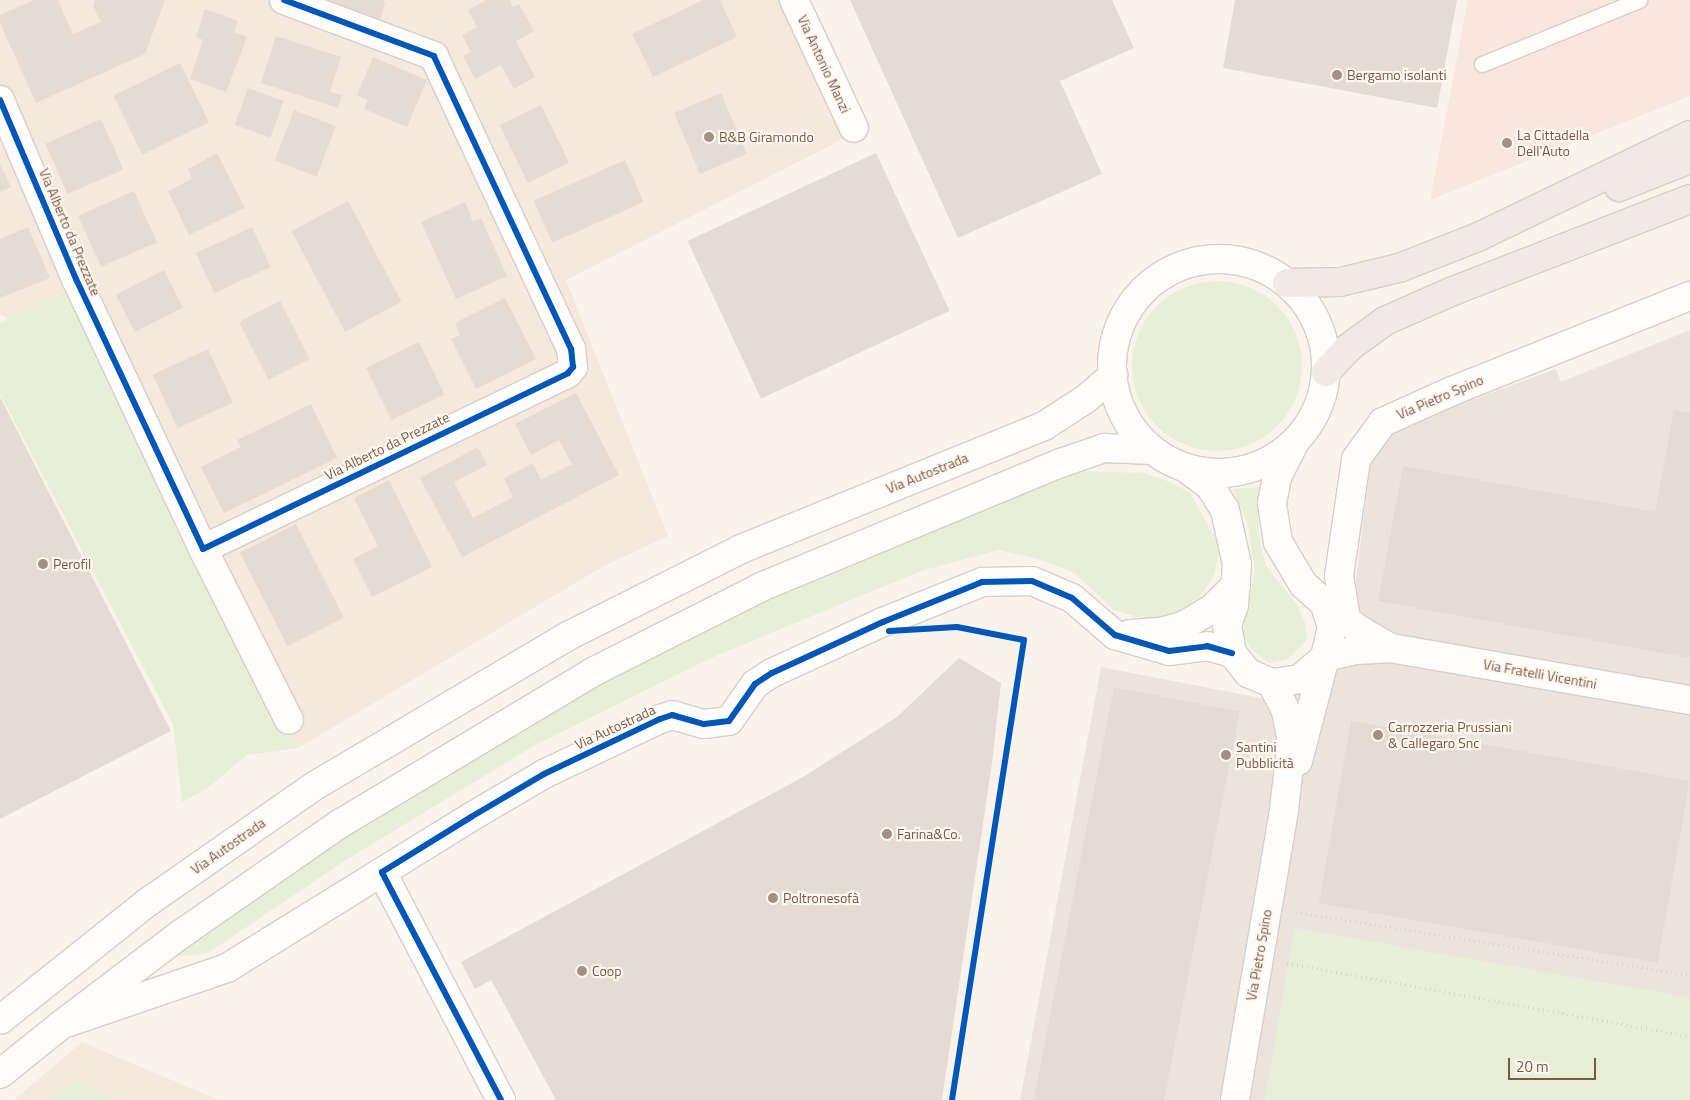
<!DOCTYPE html>
<html>
<head>
<meta charset="utf-8">
<style>
	body { margin:0 }
	#map { position:relative; width:1690px; height:1100px; overflow:hidden; background:#f9f3ec; font-family:"Titillium Web",sans-serif }
	div>[style] { position:absolute }
	[style*='--x'] { left:calc(var(--x)*1px); top:calc(var(--y)*1px); width:calc(var(--w)*1px); rotate:calc(var(--a)*1deg) }
	.residential>* { inset:0; background:#f5e8dc }
	.commercial>* { inset:0; background:#f9e7df }
	.industrial>* { inset:0; background:#ece3dd }
	.green>* { inset:0; background:#e7f0d6 }
	.round { border-radius:50% }
	.building>* { inset:0; background:#e6dbd3; transform-origin:0 0 }
	.path>* { height:3px; margin-top:-1.5px; transform-origin:0; background:repeating-linear-gradient(90deg,#dcd1ce 0 1px,transparent 0 5px) }
	.roads { filter:drop-shadow(1px 0 #d8cec8) drop-shadow(-1px 0 #d8cec8) drop-shadow(0 1px #d8cec8) drop-shadow(0 -1px #d8cec8) }
	.lane>* { height:15px; margin:-7.5px; padding:0 7.5px; transform-origin:7.5px; border-radius:7.5px; background:#fefdfc }
	.street>* { height:28px; margin:-14px; padding:0 14px; transform-origin:14px; border-radius:14px; background:#fefdfc }
	.secondary>* { height:28px; margin:-14px; padding:0 14px; transform-origin:14px; border-radius:14px; background:#fefdfc }
	.secondary>.ring { margin:-14px; padding:0; box-sizing:content-box; background:none; border:28px solid #fefdfc; border-radius:50% }
	.highway>* { height:28px; margin:-14px; padding:0 14px; transform-origin:14px; border-radius:14px; background:#f2e8e5 }
	.cycleway>* { height:6px; margin:-3px; padding:0 3px; transform-origin:3px; border-radius:3px; background:#0057b8 }
	.dots>* { width:14px; height:14px; translate:-50% -50%; box-sizing:border-box; border:2px solid #fff8ef; border-radius:50% }
	span { translate:-50% -50%; white-space:nowrap; text-align:center; line-height:1.15; -webkit-text-stroke:4.5px #fff8ef; paint-order:stroke }
	.street-label { font-size:14px; color:#7b5749 }
	.poi-label { font-size:14px; color:#7b5749 }
	.left { translate:0 -50%; text-align:left }
	.scale { position:absolute; left:1508px; top:1058px; width:88px; height:22px; box-sizing:border-box; border:2px solid #7b5749; border-top:0; padding-left:6px; font-size:15px; line-height:18px; white-space:nowrap; color:#7b5749; -webkit-text-stroke:4px #fff8ef; paint-order:stroke }
</style>
</head>
<body>
<div id="map">
	<div class="residential">
		<div style="clip-path:polygon(0 0,799px 0,855px 133px,566px 280px,668px 536px,604px 566px,298px 748px,70px 290px,8px 318px,0 314px)"></div>
		<div style="clip-path:polygon(82px 1042px,219px 1100px,14px 1100px)"></div>
	</div>
	<div class="commercial">
		<div style="clip-path:polygon(1468px 0,1690px 0,1690px 96px,1430px 200px)"></div>
	</div>
	<div class="industrial">
		<div style="clip-path:polygon(1690px 330px,1690px 998px,1295px 929px,1265px 1100px,1020px 1100px,1101px 667px,1266px 699px,1337px 666px,1353px 602px,1370px 466px,1390px 430px,1556px 369px,1561px 382px)"></div>
	</div>
	<div class="green">
		<div class="round" style="left:1132px;top:281px;width:170px;height:170px"></div>
		<div style="clip-path:polygon(70px 290px,298px 748px,247px 755px,208px 788px,182px 802px,173px 724px,0 394px,0 324px,8px 318px)"></div>
		<div style="clip-path:polygon(1083px 471px,1144px 473px,1170px 482px,1190px 493px,1220px 547px,1214px 575px,1201px 596px,1179px 615px,1150px 621px,1114px 610px,1073px 572px,1038px 559px,999px 550px,921px 571px,711px 658px,537px 744px,346px 860px,208px 953px,166px 958px,297px 864px,609px 674px,783px 591px,997px 502px)"></div>
		<div style="clip-path:polygon(1262px 487px,1259px 507px,1258px 532px,1262px 551px,1266px 566px,1297px 605px,1305px 622px,1307px 640px,1288px 659px,1269px 663px,1250px 648px,1244px 636px,1244px 624px,1255px 572px,1248px 525px,1233px 489px)"></div>
		<div style="clip-path:polygon(1295px 928px,1690px 998px,1690px 1100px,1265px 1100px)"></div>
		<div style="clip-path:polygon(74px 1080px,115px 1100px,47px 1100px)"></div>
	</div>
	<div class="building">
		<div style="clip-path:polygon(34px 0,58px 0,73px 34px,101px 22px,93px 6px,95px 0,165px 0,145px 54px,36px 103px,0 23px,0 15px)"></div>
		<div style="clip-path:polygon(309px 0,383px 0,385px 4px,377px 27px)"></div>
		<div style="clip-path:polygon(487px 0,510px 0,513px 7px,519px 4px,534px 31px,516px 41px,535px 77px,514px 89px,501px 65px,475px 79px,463px 56px,471px 52px,462px 35px,477px 27px,468px 10px)"></div>
		<div style="clip-path:polygon(703px 0,720px 0,737px 37px,653px 77px,632px 34px)"></div>
		<div style="clip-path:polygon(850px 0,1112px 0,1134px 48px,1060px 81px,1102px 174px,958px 238px)"></div>
		<div style="clip-path:polygon(1235px 0,1457px 0,1437px 108px,1223px 68px)"></div>
		<div style="clip-path:polygon(205px 9px,238px 21px,234px 32px,247px 37px,226px 92px,190px 79px,203px 40px,196px 37px)"></div>
		<div style="clip-path:polygon(276px 36px,341px 57px,330px 92px,342px 95px,338px 108px,261px 83px)"></div>
		<div style="clip-path:polygon(373px 57px,427px 80px,407px 127px,364px 109px,368px 100px,357px 95px)"></div>
		<div style="left:180px;top:63px;width:66px;height:74px;rotate:64deg"></div>
		<div style="left:248px;top:88px;width:38px;height:39px;rotate:20deg"></div>
		<div style="left:721px;top:93px;width:66px;height:51px;rotate:67deg"></div>
		<div style="left:541px;top:105px;width:64px;height:46px;rotate:64deg"></div>
		<div style="left:294px;top:110px;width:45px;height:54px;rotate:21deg"></div>
		<div style="left:101px;top:119px;width:55px;height:61px;rotate:66deg"></div>
		<div style="clip-path:polygon(217px 153px,245px 208px,189px 235px,168px 191px,192px 179px,188px 169px)"></div>
		<div style="left:876px;top:153px;width:174px;height:208px;rotate:65deg"></div>
		<div style="left:625px;top:160px;width:46px;height:100px;rotate:66deg"></div>
		<div style="clip-path:polygon(0 164px,11px 187px,0 192px)"></div>
		<div style="left:134px;top:191px;width:56px;height:61px;rotate:66deg"></div>
		<div style="left:348px;top:201px;width:114px;height:64px;rotate:62deg"></div>
		<div style="clip-path:polygon(465px 202px,473px 222px,481px 218px,507px 276px,456px 299px,421px 222px)"></div>
		<div style="clip-path:polygon(28px 227px,50px 278px,0 298px,0 239px)"></div>
		<div style="left:252px;top:227px;width:44px;height:62px;rotate:65deg"></div>
		<div style="left:164px;top:270px;width:42px;height:54px;rotate:63deg"></div>
		<div style="clip-path:polygon(505px 298px,536px 359px,476px 389px,451px 339px,460px 335px,455px 323px)"></div>
		<div style="left:280px;top:301px;width:65px;height:46px;rotate:63deg"></div>
		<div style="left:419px;top:342px;width:58px;height:59px;rotate:64deg"></div>
		<div style="left:208px;top:349px;width:59px;height:61px;rotate:65deg"></div>
		<div style="clip-path:polygon(576px 393px,619px 475px,462px 557px,420px 478px,478px 447px,487px 465px,454px 482px,473px 518px,513px 497px,504px 478px,533px 463px,541px 480px,572px 464px,559px 440px,531px 455px,515px 424px)"></div>
		<div style="clip-path:polygon(0 397px,171px 731px,0 819px)"></div>
		<div style="clip-path:polygon(311px 404px,337px 458px,224px 513px,201px 467px,241px 447px,237px 440px)"></div>
		<div style="clip-path:polygon(1674px 410px,1690px 413px,1690px 658px,1378px 601px,1403px 466px,1655px 512px)"></div>
		<div style="clip-path:polygon(389px 480px,432px 567px,372px 597px,353px 559px,378px 546px,354px 498px)"></div>
		<div style="left:296px;top:524px;width:105px;height:63px;rotate:63deg"></div>
		<div style="clip-path:polygon(959px 658px,1001px 683px,992px 763px,942px 1100px,556px 1100px,491px 980px,475px 989px,461px 962px,803px 777px,897px 717px)"></div>
		<div style="left:1114px;top:687px;width:128px;height:420px;rotate:11deg"></div>
		<div style="left:1351px;top:721px;width:344px;height:185px;rotate:10deg"></div>
	</div>
	<div class="path">
		<div style="--x:1296;--y:912;--w:399;--a:9.1"></div>
		<div style="--x:1287;--y:963;--w:410;--a:10.3"></div>
	</div>
	<div class="roads">
		<div class="lane">
			<div style="--x:1482;--y:64;--w:170;--a:-22.2"></div>
		</div>
		<div class="street">
			<div style="--x:794;--y:0;--w:141;--a:64.9"></div>
			<div style="--x:0;--y:100;--w:194;--a:67"></div>
			<div style="--x:76;--y:279;--w:298;--a:64.8"></div>
			<div style="--x:203;--y:549;--w:405;--a:-25.7"></div>
			<div style="--x:568;--y:373;--w:8;--a:-50"></div>
			<div style="--x:573;--y:367;--w:18;--a:-96"></div>
			<div style="--x:571;--y:349;--w:323;--a:-115.1"></div>
			<div style="--x:434;--y:56;--w:160;--a:-159.5"></div>
			<div style="--x:1186;--y:468;--w:30;--a:37"></div>
			<div style="--x:1210;--y:486;--w:28;--a:58"></div>
			<div style="--x:1225;--y:510;--w:55;--a:77.5"></div>
			<div style="--x:1237;--y:564;--w:41;--a:94.2"></div>
			<div style="--x:1234;--y:605;--w:21;--a:109"></div>
			<div style="--x:1227;--y:625;--w:28;--a:80"></div>
			<div style="--x:1232;--y:653;--w:26;--a:51"></div>
			<div style="--x:1248;--y:673;--w:26;--a:23"></div>
			<div style="--x:1272;--y:683;--w:28;--a:-8"></div>
			<div style="--x:1300;--y:679;--w:33;--a:-41"></div>
			<div style="--x:1325;--y:657;--w:31;--a:-77"></div>
			<div style="--x:1332;--y:627;--w:25;--a:-108"></div>
			<div style="--x:1324;--y:603;--w:28;--a:-138"></div>
			<div style="--x:1303;--y:584;--w:49;--a:-120.8"></div>
			<div style="--x:1278;--y:542;--w:39;--a:-99"></div>
			<div style="--x:1272;--y:503;--w:26;--a:-79"></div>
			<div style="--x:1277;--y:477;--w:39;--a:-63"></div>
			<div style="--x:203;--y:549;--w:191;--a:63.3"></div>
			<div style="--x:1331;--y:608;--w:34;--a:38"></div>
			<div style="--x:1358;--y:629;--w:38;--a:30"></div>
			<div style="--x:1391;--y:648;--w:303;--a:9.9"></div>
			<div style="--x:1346;--y:619;--w:44;--a:-99.2"></div>
			<div style="--x:1339;--y:576;--w:118;--a:-81.7"></div>
			<div style="--x:1356;--y:459;--w:46;--a:-53.9"></div>
			<div style="--x:1383;--y:422;--w:76;--a:-24.2"></div>
			<div style="--x:1452;--y:391;--w:256;--a:-21.8"></div>
			<div style="--x:1130;--y:634;--w:31;--a:-4"></div>
			<div style="--x:1161;--y:632;--w:25;--a:-16"></div>
			<div style="--x:1185;--y:625;--w:31;--a:-31"></div>
			<div style="--x:1212;--y:609;--w:34;--a:-45"></div>
			<div style="--x:1298;--y:761;--w:107;--a:-75.4"></div>
			<div style="--x:1325;--y:657;--w:32;--a:-13"></div>
			<div style="--x:1356;--y:650;--w:35;--a:-3"></div>
			<div style="--x:69;--y:1022;--w:167;--a:-18.9"></div>
			<div style="--x:227;--y:968;--w:182;--a:-31.8"></div>
			<div style="--x:501;--y:1100;--w:257;--a:-117.6"></div>
			<div style="--x:382;--y:872;--w:105;--a:-31.7"></div>
			<div style="--x:471;--y:817;--w:85;--a:-30.5"></div>
			<div style="--x:544;--y:774;--w:128;--a:-25.4"></div>
			<div style="--x:660;--y:719;--w:13;--a:-18"></div>
			<div style="--x:672;--y:715;--w:33;--a:16"></div>
			<div style="--x:704;--y:724;--w:25;--a:-7"></div>
			<div style="--x:729;--y:721;--w:45;--a:-54.9"></div>
			<div style="--x:755;--y:684;--w:20;--a:-33"></div>
			<div style="--x:772;--y:673;--w:122;--a:-24.7"></div>
			<div style="--x:883;--y:622;--w:107;--a:-22"></div>
			<div style="--x:982;--y:582;--w:50;--a:-1.1"></div>
			<div style="--x:1032;--y:581;--w:43;--a:23"></div>
			<div style="--x:1072;--y:598;--w:57;--a:40.7"></div>
			<div style="--x:1115;--y:635;--w:56;--a:16.5"></div>
			<div style="--x:1169;--y:651;--w:38;--a:-7"></div>
			<div style="--x:1207;--y:646;--w:26;--a:16"></div>
			<div style="--x:1235;--y:1100;--w:295;--a:-80.4"></div>
			<div style="--x:1284;--y:809;--w:67;--a:-83.2"></div>
			<div style="--x:1292;--y:742;--w:32;--a:-101"></div>
			<div style="--x:1286;--y:711;--w:31;--a:-117"></div>
		</div>
		<div class="secondary">
			<div class="ring" style="left:1112px;top:259px;width:186px;height:186px"></div>
			<div style="--x:0;--y:1020;--w:189;--a:-38.6"></div>
			<div style="--x:148;--y:902;--w:205;--a:-34.9"></div>
			<div style="--x:316;--y:785;--w:295;--a:-30.6"></div>
			<div style="--x:570;--y:635;--w:191;--a:-26.7"></div>
			<div style="--x:741;--y:549;--w:327;--a:-22.1"></div>
			<div style="--x:1044;--y:426;--w:51;--a:-33.1"></div>
			<div style="--x:1087;--y:398;--w:35;--a:-41"></div>
			<div style="--x:0;--y:1074;--w:78;--a:-38.8"></div>
			<div style="--x:61;--y:1025;--w:151;--a:-37.2"></div>
			<div style="--x:181;--y:934;--w:195;--a:-34.8"></div>
			<div style="--x:341;--y:823;--w:294;--a:-30.9"></div>
			<div style="--x:593;--y:672;--w:188;--a:-26.8"></div>
			<div style="--x:761;--y:587;--w:325;--a:-22.5"></div>
			<div style="--x:1061;--y:463;--w:46;--a:-19.2"></div>
			<div style="--x:1104;--y:448;--w:48;--a:2.4"></div>
		</div>
		<div class="highway">
			<div style="--x:1619;--y:187;--w:76;--a:-21.5"></div>
			<div style="--x:1287;--y:283;--w:53;--a:-1.1"></div>
			<div style="--x:1340;--y:282;--w:61;--a:-13.3"></div>
			<div style="--x:1399;--y:268;--w:85;--a:-21.4"></div>
			<div style="--x:1478;--y:237;--w:235;--a:-25.7"></div>
			<div style="--x:1326;--y:372;--w:33;--a:-47"></div>
			<div style="--x:1348;--y:348;--w:46;--a:-36.1"></div>
			<div style="--x:1385;--y:321;--w:74;--a:-23.8"></div>
			<div style="--x:1453;--y:291;--w:254;--a:-21.2"></div>
		</div>
	</div>
	<div class="cycleway">
		<div style="--x:0;--y:100;--w:194;--a:67"></div>
		<div style="--x:76;--y:279;--w:298;--a:64.8"></div>
		<div style="--x:203;--y:549;--w:405;--a:-25.7"></div>
		<div style="--x:568;--y:373;--w:8;--a:-50"></div>
		<div style="--x:573;--y:367;--w:18;--a:-96"></div>
		<div style="--x:571;--y:349;--w:323;--a:-115.1"></div>
		<div style="--x:434;--y:56;--w:160;--a:-159.5"></div>
		<div style="--x:889;--y:631;--w:68;--a:-3.4"></div>
		<div style="--x:957;--y:627;--w:68;--a:11"></div>
		<div style="--x:1024;--y:640;--w:466;--a:98.9"></div>
		<div style="--x:501;--y:1100;--w:257;--a:-117.6"></div>
		<div style="--x:382;--y:872;--w:105;--a:-31.7"></div>
		<div style="--x:471;--y:817;--w:85;--a:-30.5"></div>
		<div style="--x:544;--y:774;--w:128;--a:-25.4"></div>
		<div style="--x:660;--y:719;--w:13;--a:-18"></div>
		<div style="--x:672;--y:715;--w:33;--a:16"></div>
		<div style="--x:704;--y:724;--w:25;--a:-7"></div>
		<div style="--x:729;--y:721;--w:45;--a:-54.9"></div>
		<div style="--x:755;--y:684;--w:20;--a:-33"></div>
		<div style="--x:772;--y:673;--w:122;--a:-24.7"></div>
		<div style="--x:883;--y:622;--w:107;--a:-22"></div>
		<div style="--x:982;--y:582;--w:50;--a:-1.1"></div>
		<div style="--x:1032;--y:581;--w:43;--a:23"></div>
		<div style="--x:1072;--y:598;--w:57;--a:40.7"></div>
		<div style="--x:1115;--y:635;--w:56;--a:16.5"></div>
		<div style="--x:1169;--y:651;--w:38;--a:-7"></div>
		<div style="--x:1207;--y:646;--w:26;--a:16"></div>
	</div>
	<div class="dots">
		<div style="left:1337px;top:75px;background:#a78e82"></div>
		<div style="left:709px;top:137px;background:#a78e82"></div>
		<div style="left:1507px;top:143px;background:#a78e82"></div>
		<div style="left:43px;top:564px;background:#a78e82"></div>
		<div style="left:1378px;top:735px;background:#a78e82"></div>
		<div style="left:1226px;top:755px;background:#a78e82"></div>
		<div style="left:887px;top:834px;background:#a78e82"></div>
		<div style="left:773px;top:898px;background:#a78e82"></div>
		<div style="left:582px;top:971px;background:#a78e82"></div>
	</div>
	<div class="street-label">
		<span style="left:824px;top:64px;rotate:65deg">Via Antonio Manzi</span>
		<span style="left:70px;top:232px;rotate:67deg">Via Alberto da Prezzate</span>
		<span style="left:1440px;top:397px;rotate:-23deg">Via Pietro Spino</span>
		<span style="left:387px;top:446px;rotate:-26deg">Via Alberto da Prezzate</span>
		<span style="left:927px;top:473px;rotate:-22deg">Via Autostrada</span>
		<span style="left:1540px;top:674px;rotate:10deg">Via Fratelli Vicentini</span>
		<span style="left:615px;top:727px;rotate:-25deg">Via Autostrada</span>
		<span style="left:228px;top:846px;rotate:-35deg">Via Autostrada</span>
		<span style="left:1259px;top:955px;rotate:-80deg">Via Pietro Spino</span>
	</div>
	<div class="poi-label">
		<span class="left" style="left:1347px;top:75px">Bergamo isolanti</span>
		<span class="left" style="left:1517px;top:143px">La Cittadella<br>Dell'Auto</span>
		<span class="left" style="left:719px;top:137px">B&amp;B Giramondo</span>
		<span class="left" style="left:53px;top:564px">Perofil</span>
		<span class="left" style="left:1388px;top:735px">Carrozzeria Prussiani<br>&amp; Callegaro Snc</span>
		<span class="left" style="left:1236px;top:755px">Santini<br>Pubblicità</span>
		<span class="left" style="left:897px;top:834px">Farina&amp;Co.</span>
		<span class="left" style="left:783px;top:898px">Poltronesofà</span>
		<span class="left" style="left:592px;top:971px">Coop</span>
	</div>
	<div class="scale">20 m</div>
</div>
</body>
</html>
